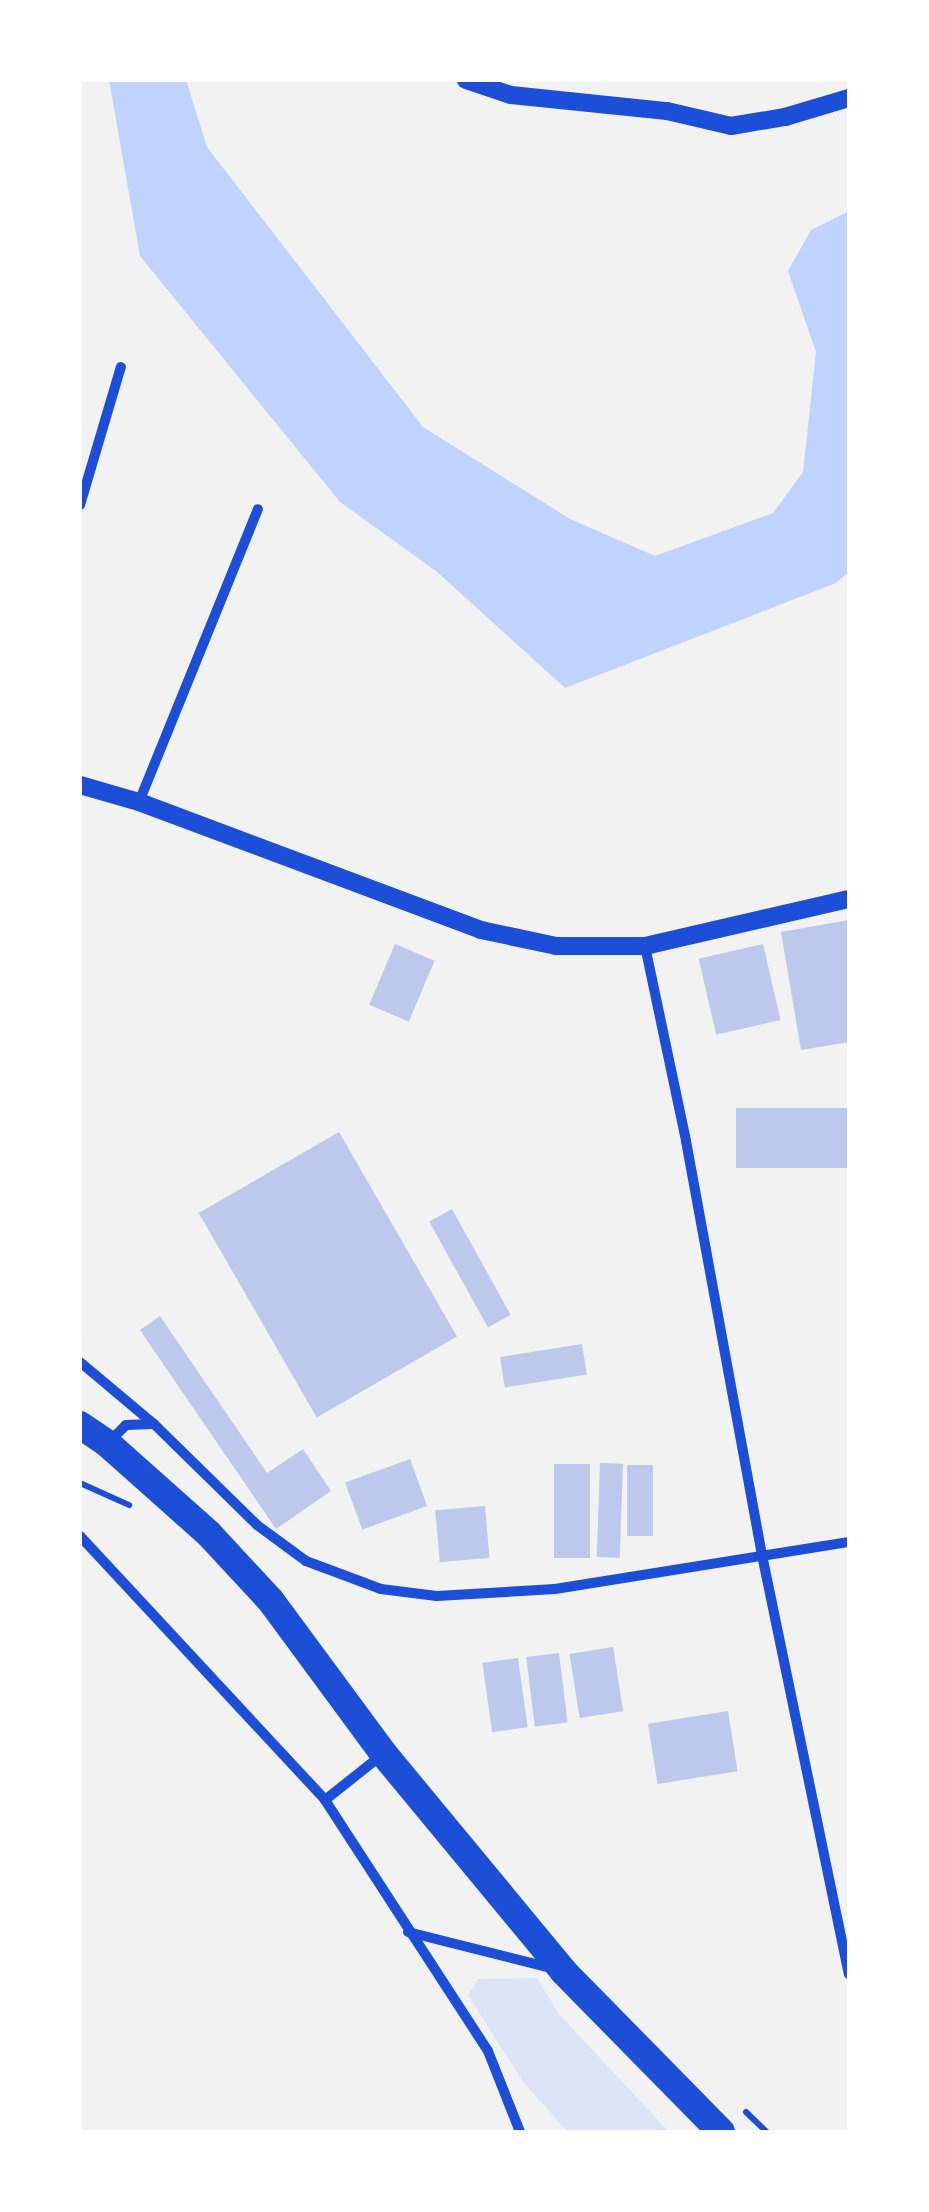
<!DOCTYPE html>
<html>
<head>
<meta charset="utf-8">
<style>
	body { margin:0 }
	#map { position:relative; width:929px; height:2212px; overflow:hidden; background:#f2f2f2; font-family:Poppins,sans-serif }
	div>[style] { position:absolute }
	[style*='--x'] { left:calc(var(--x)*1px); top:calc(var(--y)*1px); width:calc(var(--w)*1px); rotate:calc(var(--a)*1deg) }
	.green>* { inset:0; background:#dbe4f7 }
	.water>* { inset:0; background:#bfd3fe }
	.building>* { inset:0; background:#bdc9ec; transform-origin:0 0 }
	.path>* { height:6px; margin:-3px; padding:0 3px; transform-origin:3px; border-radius:3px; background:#1d4ed8 }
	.minor>* { height:10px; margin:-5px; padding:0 5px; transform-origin:5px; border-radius:5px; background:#1d4ed8 }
	.tertiary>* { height:18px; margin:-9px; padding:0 9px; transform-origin:9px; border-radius:9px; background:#1d4ed8 }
	.trunk>* { height:28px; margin:-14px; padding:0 14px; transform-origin:14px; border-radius:14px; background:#1d4ed8 }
	span { translate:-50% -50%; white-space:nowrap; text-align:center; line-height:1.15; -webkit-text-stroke:9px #fff; paint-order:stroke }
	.frame { position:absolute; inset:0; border:82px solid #fff; pointer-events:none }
</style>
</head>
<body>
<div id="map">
	<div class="green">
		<div style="clip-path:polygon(537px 1978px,559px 2014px,669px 2132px,568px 2132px,523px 2082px,468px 1995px,478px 1979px)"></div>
	</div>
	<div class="water">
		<div style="clip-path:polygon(109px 80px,186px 80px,207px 147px,423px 427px,570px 519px,655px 556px,773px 513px,803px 472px,816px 352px,788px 271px,811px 230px,849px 211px,849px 572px,836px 583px,565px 688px,436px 571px,340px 502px,140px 256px)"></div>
	</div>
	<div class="building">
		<div style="clip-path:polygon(849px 920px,849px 1042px,801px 1050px,781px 932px)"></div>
		<div style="left:395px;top:944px;width:43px;height:66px;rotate:23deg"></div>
		<div style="left:763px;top:944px;width:78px;height:66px;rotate:77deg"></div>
		<div style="left:849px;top:1108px;width:60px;height:113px;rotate:90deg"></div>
		<div style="left:339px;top:1132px;width:236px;height:162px;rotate:60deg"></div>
		<div style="left:452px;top:1209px;width:121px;height:26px;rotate:61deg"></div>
		<div style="clip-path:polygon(160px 1316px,267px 1473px,303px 1449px,331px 1491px,276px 1529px,140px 1330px)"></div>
		<div style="left:582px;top:1344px;width:31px;height:83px;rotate:81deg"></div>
		<div style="left:410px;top:1459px;width:50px;height:69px;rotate:70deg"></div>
		<div style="left:600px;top:1463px;width:23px;height:94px;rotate:2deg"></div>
		<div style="left:554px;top:1464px;width:36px;height:94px"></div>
		<div style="left:627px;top:1465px;width:26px;height:71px"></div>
		<div style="left:485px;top:1506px;width:52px;height:50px;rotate:85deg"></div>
		<div style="left:613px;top:1647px;width:65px;height:44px;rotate:81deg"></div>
		<div style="left:559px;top:1653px;width:70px;height:33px;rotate:83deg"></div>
		<div style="left:518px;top:1658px;width:70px;height:36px;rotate:82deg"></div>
		<div style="left:728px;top:1711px;width:61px;height:81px;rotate:81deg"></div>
	</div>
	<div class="path">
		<div style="--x:80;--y:1483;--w:54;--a:24.2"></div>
		<div style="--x:746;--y:2112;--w:29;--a:44"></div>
	</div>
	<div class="minor">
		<div style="--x:80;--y:505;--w:144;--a:-73.5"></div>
		<div style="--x:139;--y:802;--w:316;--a:-67.9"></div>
		<div style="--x:645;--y:946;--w:199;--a:78.1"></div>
		<div style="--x:686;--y:1141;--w:421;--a:79.6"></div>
		<div style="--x:762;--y:1555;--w:428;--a:78.3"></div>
		<div style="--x:80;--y:1362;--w:97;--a:40"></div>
		<div style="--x:154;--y:1424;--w:144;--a:44.4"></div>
		<div style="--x:257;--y:1525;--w:61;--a:36.3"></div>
		<div style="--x:306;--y:1561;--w:80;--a:20.5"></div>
		<div style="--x:381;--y:1589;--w:56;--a:7.1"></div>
		<div style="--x:437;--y:1596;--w:118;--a:-3.4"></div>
		<div style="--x:555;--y:1589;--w:298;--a:-9.1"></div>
		<div style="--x:111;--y:1440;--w:21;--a:-45"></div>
		<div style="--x:126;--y:1425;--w:27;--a:-2"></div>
		<div style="--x:80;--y:1536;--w:360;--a:47.1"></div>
		<div style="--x:325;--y:1800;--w:299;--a:57"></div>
		<div style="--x:488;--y:2051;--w:87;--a:68.4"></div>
		<div style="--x:325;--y:1800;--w:74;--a:-38.4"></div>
		<div style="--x:408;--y:1932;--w:147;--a:14.1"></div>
	</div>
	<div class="tertiary">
		<div style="--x:466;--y:80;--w:47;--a:18.4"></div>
		<div style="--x:511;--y:95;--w:157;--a:5.9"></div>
		<div style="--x:667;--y:111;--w:66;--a:13.2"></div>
		<div style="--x:731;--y:126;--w:55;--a:-9.5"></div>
		<div style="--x:785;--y:117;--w:67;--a:-16.5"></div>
		<div style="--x:80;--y:785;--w:61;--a:16.1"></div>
		<div style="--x:139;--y:802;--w:365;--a:20.5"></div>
		<div style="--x:481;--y:930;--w:77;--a:12"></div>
		<div style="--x:556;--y:946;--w:89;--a:0"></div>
		<div style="--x:645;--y:946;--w:209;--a:-13"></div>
	</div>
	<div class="trunk">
		<div style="--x:80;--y:1425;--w:34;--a:34"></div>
		<div style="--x:108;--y:1444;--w:135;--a:41.7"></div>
		<div style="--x:209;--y:1534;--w:91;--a:47.2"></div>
		<div style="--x:271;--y:1601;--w:189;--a:53.6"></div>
		<div style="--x:383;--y:1753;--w:284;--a:50.4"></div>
		<div style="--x:564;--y:1972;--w:224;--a:45.5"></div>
	</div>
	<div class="frame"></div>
</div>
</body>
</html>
